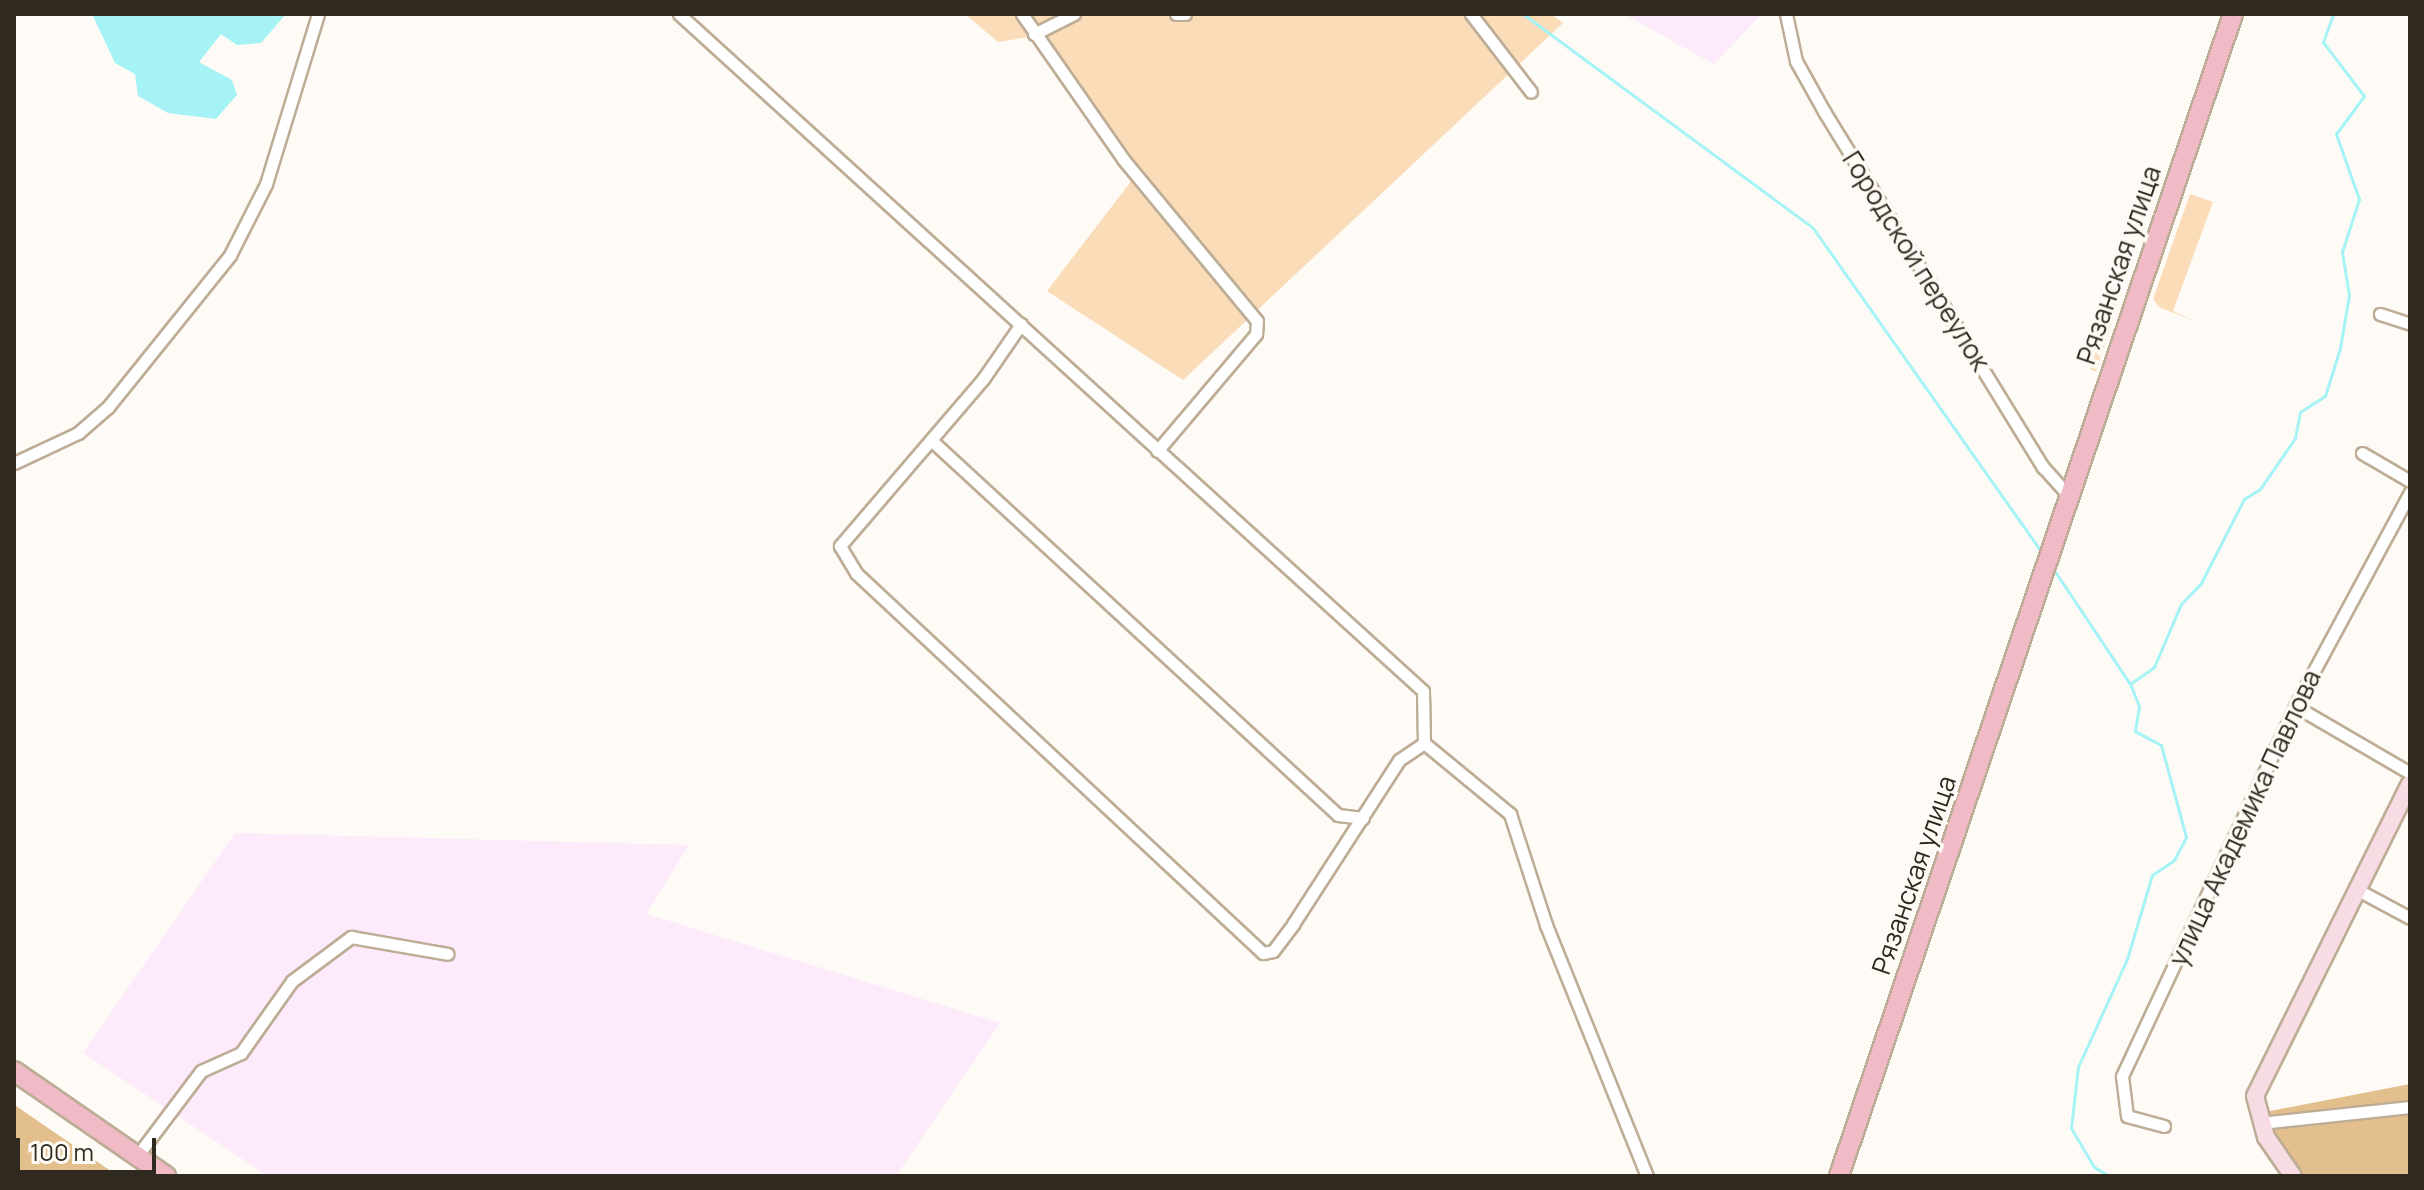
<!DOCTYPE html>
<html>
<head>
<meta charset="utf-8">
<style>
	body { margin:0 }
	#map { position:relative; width:2424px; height:1190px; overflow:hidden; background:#fefaf5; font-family:Manrope,sans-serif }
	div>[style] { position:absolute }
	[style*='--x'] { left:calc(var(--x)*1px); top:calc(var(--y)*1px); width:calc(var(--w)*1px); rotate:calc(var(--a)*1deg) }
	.industrial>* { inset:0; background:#fdeafb }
	.green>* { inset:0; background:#faddb8; transform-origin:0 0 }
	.forest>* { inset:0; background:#e3bf8e }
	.water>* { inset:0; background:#a6f3f6 }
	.stream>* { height:3px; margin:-1.5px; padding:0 1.5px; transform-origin:1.5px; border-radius:1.5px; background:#a6f3f6 }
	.roads { filter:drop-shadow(2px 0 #bead96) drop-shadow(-2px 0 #bead96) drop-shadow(0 2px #bead96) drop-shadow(0 -2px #bead96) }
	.street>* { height:11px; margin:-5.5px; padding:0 5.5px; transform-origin:5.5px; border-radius:5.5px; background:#fff }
	.secondary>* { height:16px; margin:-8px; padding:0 8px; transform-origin:8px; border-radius:8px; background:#f8dce3 }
	.primary>* { height:18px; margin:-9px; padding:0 9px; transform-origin:9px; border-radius:9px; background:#f1bac7 }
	span { translate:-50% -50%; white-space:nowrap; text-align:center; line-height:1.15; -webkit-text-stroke:7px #fefaf5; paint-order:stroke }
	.street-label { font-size:26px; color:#302920 }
	.frame { position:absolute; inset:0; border:16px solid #302920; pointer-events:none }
	.scale { position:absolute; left:16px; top:1138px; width:140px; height:36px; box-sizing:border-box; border:4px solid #302920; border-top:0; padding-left:10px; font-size:24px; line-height:28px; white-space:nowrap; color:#302920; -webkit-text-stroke:6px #fefaf5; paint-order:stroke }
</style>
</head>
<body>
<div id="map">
	<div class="industrial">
		<div style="clip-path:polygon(1624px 14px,1762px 14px,1714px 64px)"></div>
		<div style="clip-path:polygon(235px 833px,689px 845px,646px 914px,1000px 1023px,896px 1176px,268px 1176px,83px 1053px)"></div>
	</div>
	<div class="green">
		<div style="clip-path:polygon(965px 14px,1551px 14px,1563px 23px,1183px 380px,1047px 291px,1132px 180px,1041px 35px,998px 42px)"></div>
		<div style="clip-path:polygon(2190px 194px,2213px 202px,2173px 311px,2194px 321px,2159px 307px,2153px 299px)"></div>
		<div style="left:2119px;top:281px;width:6px;height:93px;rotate:18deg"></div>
	</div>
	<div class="forest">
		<div style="clip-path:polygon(2410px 1084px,2410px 1176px,2302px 1176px,2255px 1114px)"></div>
		<div style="clip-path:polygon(14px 1104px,19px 1108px,118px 1176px,25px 1176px,14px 1169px)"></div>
	</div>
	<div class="water">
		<div style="clip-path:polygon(92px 14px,286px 14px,261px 43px,237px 45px,221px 34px,199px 62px,232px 80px,237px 95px,216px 119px,168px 113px,138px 96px,135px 74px,115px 63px)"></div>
	</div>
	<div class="stream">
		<div style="--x:1523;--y:14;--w:360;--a:36.4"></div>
		<div style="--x:1813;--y:228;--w:399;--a:54.8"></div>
		<div style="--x:2052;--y:567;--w:141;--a:56.3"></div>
		<div style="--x:2109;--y:1176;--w:17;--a:-149"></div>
		<div style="--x:2094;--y:1167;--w:45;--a:-120.5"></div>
		<div style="--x:2071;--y:1128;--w:61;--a:-83.5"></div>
		<div style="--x:2078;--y:1067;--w:119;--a:-65.6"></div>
		<div style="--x:2127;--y:959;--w:88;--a:-73.4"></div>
		<div style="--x:2152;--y:875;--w:27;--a:-34"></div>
		<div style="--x:2174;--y:860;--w:26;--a:-62"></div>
		<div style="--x:2186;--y:837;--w:95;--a:-105.2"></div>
		<div style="--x:2161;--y:745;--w:30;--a:-152"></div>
		<div style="--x:2135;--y:731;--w:25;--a:-81"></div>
		<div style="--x:2139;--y:706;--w:24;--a:-112"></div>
		<div style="--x:2130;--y:684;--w:29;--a:-35"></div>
		<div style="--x:2154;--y:667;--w:69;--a:-66.8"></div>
		<div style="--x:2181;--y:604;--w:29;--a:-46"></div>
		<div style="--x:2201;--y:583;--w:94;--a:-62.9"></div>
		<div style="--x:2244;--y:499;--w:19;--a:-32"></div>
		<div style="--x:2260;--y:489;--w:62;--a:-55.5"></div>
		<div style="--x:2295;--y:438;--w:26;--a:-79"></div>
		<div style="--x:2300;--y:412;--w:30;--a:-33"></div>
		<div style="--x:2325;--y:396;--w:50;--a:-72.6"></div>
		<div style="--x:2340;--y:348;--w:54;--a:-80.4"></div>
		<div style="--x:2349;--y:295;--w:44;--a:-99.2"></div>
		<div style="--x:2342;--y:252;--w:56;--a:-72.2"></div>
		<div style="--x:2359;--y:199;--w:69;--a:-109.5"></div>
		<div style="--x:2336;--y:134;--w:47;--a:-53.6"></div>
		<div style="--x:2364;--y:96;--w:68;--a:-127.2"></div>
		<div style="--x:2323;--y:42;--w:30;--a:-70"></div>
	</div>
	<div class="roads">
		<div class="street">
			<div style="--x:679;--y:14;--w:1006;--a:42.3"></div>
			<div style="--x:1423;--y:691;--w:52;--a:88.9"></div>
			<div style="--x:1424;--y:743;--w:112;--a:39.5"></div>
			<div style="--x:1510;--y:814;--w:117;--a:72"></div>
			<div style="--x:1546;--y:925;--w:271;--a:68.1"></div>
			<div style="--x:1022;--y:14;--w:177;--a:55.1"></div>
			<div style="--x:1123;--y:159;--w:210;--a:50.4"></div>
			<div style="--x:1257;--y:321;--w:13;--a:94"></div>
			<div style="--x:1256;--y:334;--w:153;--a:130.2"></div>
			<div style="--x:1176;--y:14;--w:9;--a:0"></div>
			<div style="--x:1471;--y:14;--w:98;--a:52.4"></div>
			<div style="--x:1786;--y:14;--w:48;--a:78"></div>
			<div style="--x:1796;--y:61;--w:60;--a:60.9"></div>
			<div style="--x:1825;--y:113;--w:416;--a:58.4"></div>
			<div style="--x:2043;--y:467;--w:39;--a:48"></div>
			<div style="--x:1034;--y:34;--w:45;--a:-26.6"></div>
			<div style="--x:2380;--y:314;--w:32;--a:18"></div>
			<div style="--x:1021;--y:324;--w:67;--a:124.6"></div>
			<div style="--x:983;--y:379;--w:220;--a:130.6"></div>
			<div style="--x:840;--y:546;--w:31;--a:59"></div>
			<div style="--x:856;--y:573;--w:557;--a:43.04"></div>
			<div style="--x:1263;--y:953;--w:10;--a:-11"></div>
			<div style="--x:1273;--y:951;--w:34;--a:-53"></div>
			<div style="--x:1293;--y:924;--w:195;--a:-57.1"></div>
			<div style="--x:1399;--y:760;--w:30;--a:-34"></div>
			<div style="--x:931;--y:440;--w:553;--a:42.66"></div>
			<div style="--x:1338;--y:815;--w:25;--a:7"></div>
			<div style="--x:2362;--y:453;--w:56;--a:30.3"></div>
			<div style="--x:14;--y:463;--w:71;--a:-25.1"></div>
			<div style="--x:78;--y:433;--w:40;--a:-41"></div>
			<div style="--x:108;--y:407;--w:195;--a:-51.2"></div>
			<div style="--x:230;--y:255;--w:80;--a:-63.1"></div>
			<div style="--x:266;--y:184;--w:178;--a:-73"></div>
			<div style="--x:2295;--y:706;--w:133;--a:30.2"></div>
			<div style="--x:2356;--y:889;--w:61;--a:28.2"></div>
			<div style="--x:2260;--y:1123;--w:151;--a:-6.1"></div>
			<div style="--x:2164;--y:1126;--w:38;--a:-165"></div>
			<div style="--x:2127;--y:1116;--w:40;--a:-97.1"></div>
			<div style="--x:2122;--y:1076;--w:408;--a:-64.9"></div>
			<div style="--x:2295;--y:706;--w:243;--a:-61.7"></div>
			<div style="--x:137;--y:1156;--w:106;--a:-53"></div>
			<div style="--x:201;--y:1071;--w:44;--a:-24.2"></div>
			<div style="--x:241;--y:1053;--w:88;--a:-54.7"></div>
			<div style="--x:292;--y:981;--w:74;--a:-36.7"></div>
			<div style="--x:351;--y:937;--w:98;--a:9.9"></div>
		</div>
		<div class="secondary">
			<div style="--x:2293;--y:1176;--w:47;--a:-124.7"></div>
			<div style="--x:2266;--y:1137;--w:42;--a:-105"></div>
			<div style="--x:2255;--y:1096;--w:348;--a:-63.6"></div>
		</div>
		<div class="primary">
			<div style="--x:14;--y:1071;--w:185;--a:34.6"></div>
			<div style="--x:1839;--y:1176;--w:1227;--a:-71.27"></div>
		</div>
	</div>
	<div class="street-label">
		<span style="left:1916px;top:261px;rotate:58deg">Городской переулок</span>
		<span style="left:2119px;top:265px;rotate:-71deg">Рязанская улица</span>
		<span style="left:2245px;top:818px;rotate:-65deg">улица Академика Павлова</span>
		<span style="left:1914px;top:875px;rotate:-71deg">Рязанская улица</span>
	</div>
	<div class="frame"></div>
	<div class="scale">100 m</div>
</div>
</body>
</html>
